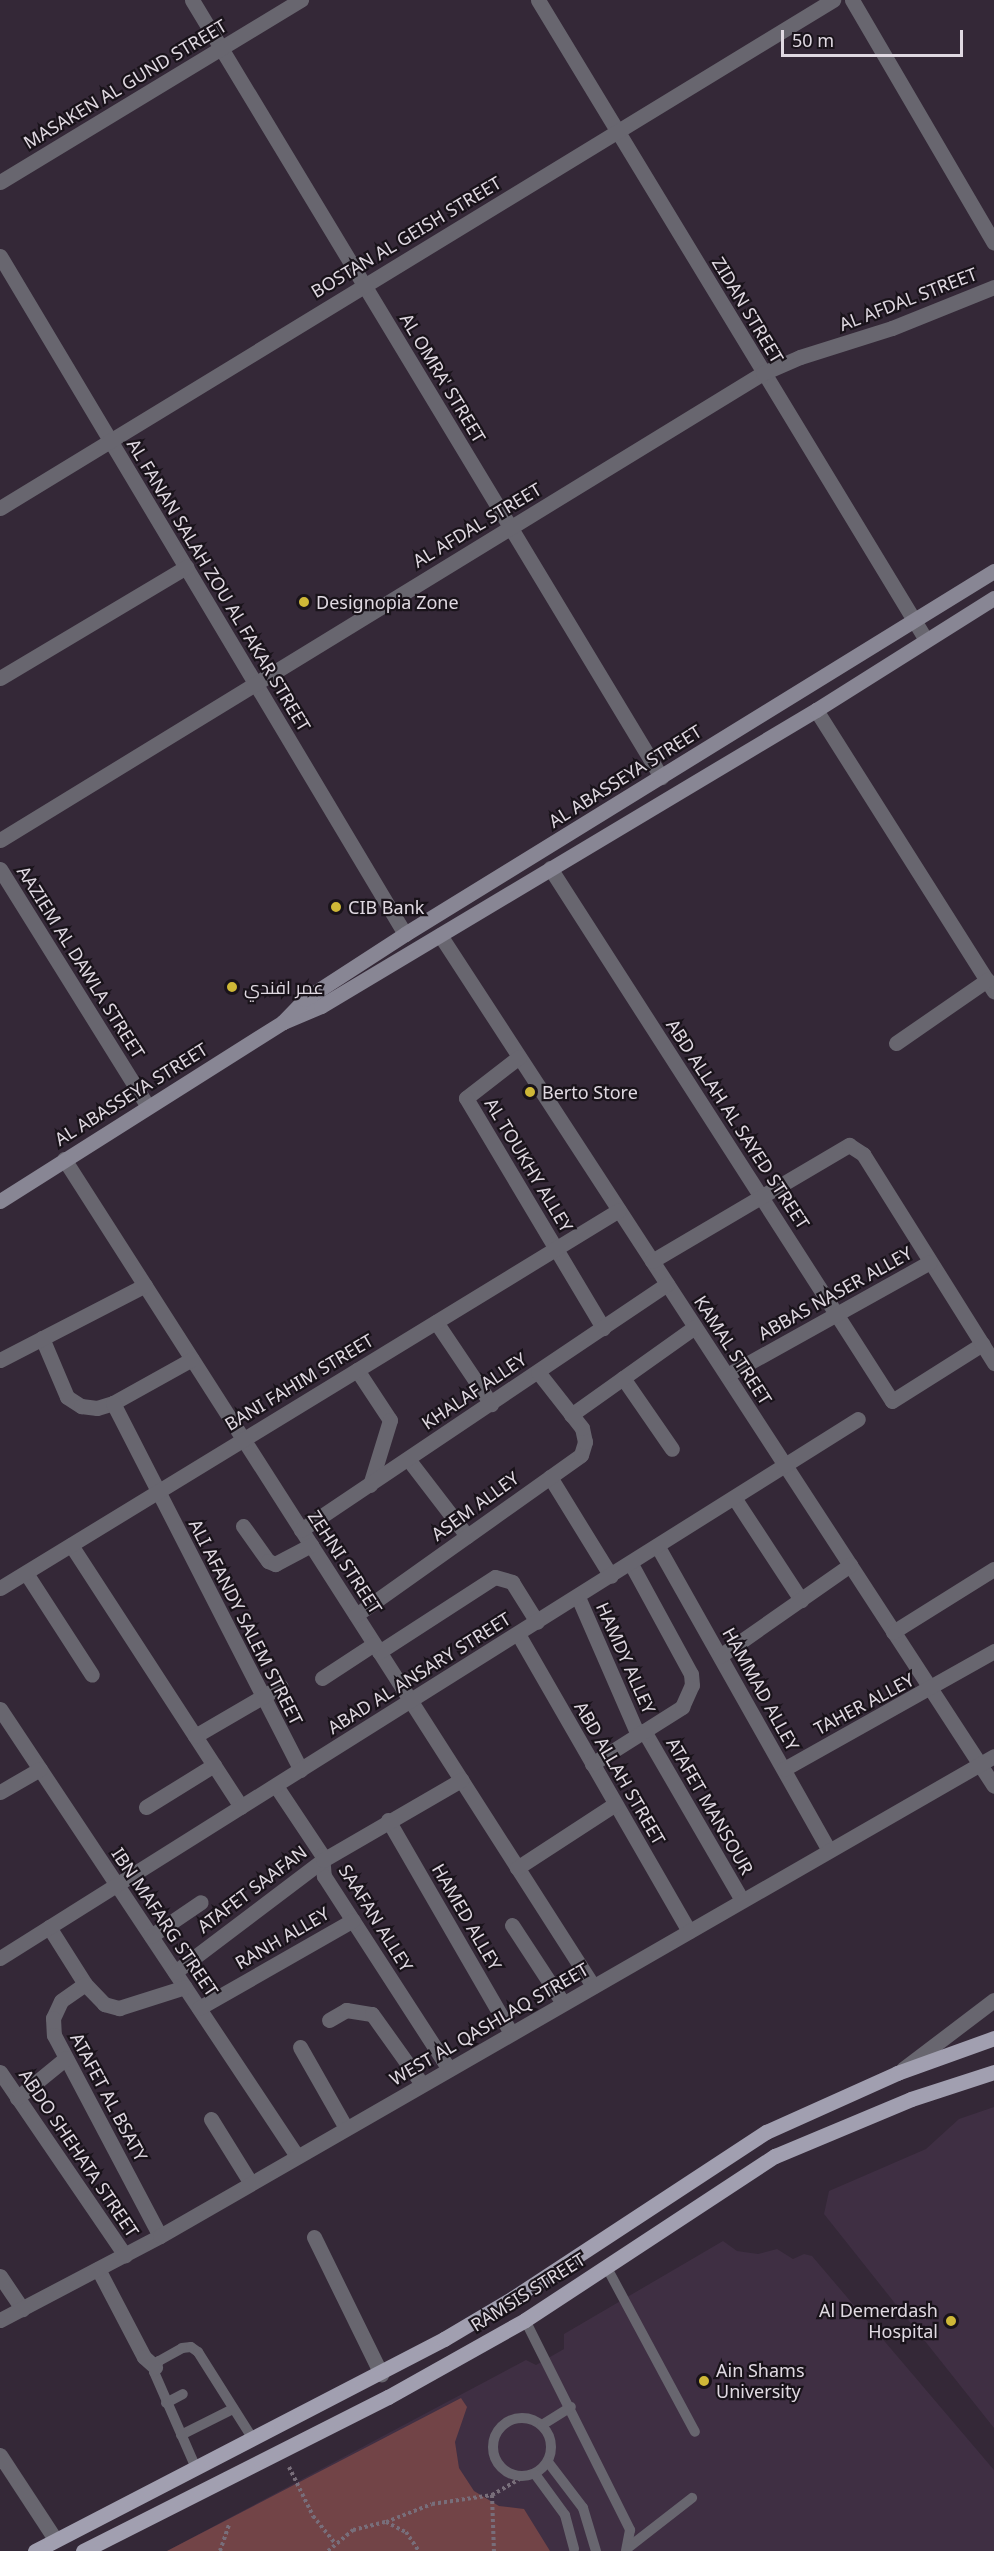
<!DOCTYPE html>
<html>
<head>
<meta charset="utf-8">
<style>
	body { margin:0 }
	#map { position:relative; width:994px; height:2551px; overflow:hidden; background:#342837; font-family:"Noto Sans",Cairo,sans-serif }
	div>[style] { position:absolute }
	[style*='--x'] { left:calc(var(--x)*1px); top:calc(var(--y)*1px); width:calc(var(--w)*1px); rotate:calc(var(--a)*1deg) }
	.built>* { inset:0; background:#3f2f43 }
	.green>* { inset:0; background:#724447 }
	.path>* { height:4px; margin-top:-2px; transform-origin:0; background:repeating-linear-gradient(90deg,#786e7a 0 3px,transparent 0 6px) }
	.lane>* { height:10px; margin:-5px; padding:0 5px; transform-origin:5px; border-radius:5px; background:#68666f }
	.lane>.ring { margin:-5px; padding:0; box-sizing:content-box; background:none; border:10px solid #68666f; border-radius:50% }
	.street>* { height:15px; margin:-7.5px; padding:0 7.5px; transform-origin:7.5px; border-radius:7.5px; background:#68666f }
	.secondary>* { height:15px; margin:-7.5px; padding:0 7.5px; transform-origin:7.5px; border-radius:7.5px; background:#888694 }
	.primary>* { height:15px; margin:-7.5px; padding:0 7.5px; transform-origin:7.5px; border-radius:7.5px; background:#a19fb0 }
	.dots>* { width:16px; height:16px; translate:-50% -50%; box-sizing:border-box; border:3px solid #19131a; border-radius:50% }
	span { translate:-50% -50%; white-space:nowrap; text-align:center; line-height:1.15; -webkit-text-stroke:4.5px #19131a; paint-order:stroke }
	.street-label { font-size:18px; color:#e0d9e2 }
	.poi-label { font-size:18px; color:#e0d9e2 }
	.left { translate:0 -50%; text-align:left }
	.right { translate:-100% -50%; text-align:right }
	.scale { position:absolute; left:781px; top:30px; width:182px; height:27px; box-sizing:border-box; border:3px solid #e0d9e2; border-top:0; padding-left:8px; font-size:18px; line-height:21px; white-space:nowrap; color:#e0d9e2; -webkit-text-stroke:4px #19131a; paint-order:stroke }
</style>
</head>
<body>
<div id="map">
	<div class="built">
		<div style="clip-path:polygon(994px 2107px,994px 2428px,824px 2214px,829px 2191px,926px 2149px,959px 2119px)"></div>
		<div style="clip-path:polygon(723px 2241px,737px 2251px,758px 2254px,777px 2249px,793px 2259px,804px 2254px,812px 2256px,994px 2470px,994px 2551px,167px 2551px,526px 2360px,536px 2365px,564px 2349px,564px 2334px)"></div>
	</div>
	<div class="green">
		<div style="clip-path:polygon(461px 2398px,467px 2407px,455px 2442px,459px 2468px,474px 2491px,499px 2506px,524px 2509px,550px 2551px,167px 2551px)"></div>
	</div>
	<div class="path">
		<div style="--x:289;--y:2467;--w:55;--a:63.9"></div>
		<div style="--x:313;--y:2516;--w:35;--a:51"></div>
		<div style="--x:492;--y:2495;--w:56;--a:88"></div>
		<div style="--x:386;--y:2522;--w:49;--a:-21.4"></div>
		<div style="--x:432;--y:2504;--w:61;--a:-8.5"></div>
		<div style="--x:492;--y:2495;--w:34;--a:-30"></div>
		<div style="--x:220;--y:2551;--w:28;--a:-71"></div>
		<div style="--x:328;--y:2551;--w:33;--a:-40"></div>
		<div style="--x:353;--y:2530;--w:34;--a:-14"></div>
		<div style="--x:386;--y:2522;--w:22;--a:27"></div>
		<div style="--x:406;--y:2532;--w:23;--a:56"></div>
	</div>
	<div class="lane">
		<div style="--x:606;--y:2266;--w:188;--a:61.8"></div>
		<div style="--x:525;--y:2320;--w:235;--a:63.4"></div>
		<div style="--x:630;--y:2530;--w:21;--a:101"></div>
		<div style="--x:166;--y:2403;--w:19;--a:-28"></div>
		<div class="ring" style="left:493px;top:2418px;width:48px;height:48px"></div>
		<div style="--x:542;--y:2425;--w:34;--a:-32"></div>
		<div style="--x:181;--y:2435;--w:58;--a:-26.6"></div>
		<div style="--x:548;--y:2462;--w:58;--a:52.7"></div>
		<div style="--x:583;--y:2508;--w:45;--a:73.2"></div>
		<div style="--x:196;--y:2468;--w:105;--a:-113.6"></div>
		<div style="--x:154;--y:2372;--w:12;--a:-66"></div>
		<div style="--x:159;--y:2361;--w:26;--a:-29"></div>
		<div style="--x:182;--y:2348;--w:9;--a:-6"></div>
		<div style="--x:191;--y:2347;--w:9;--a:36"></div>
		<div style="--x:198;--y:2352;--w:103;--a:57.7"></div>
		<div style="--x:535;--y:2474;--w:51;--a:53.8"></div>
		<div style="--x:565;--y:2515;--w:35;--a:75"></div>
		<div style="--x:629;--y:2547;--w:80;--a:-37.9"></div>
	</div>
	<div class="street">
		<div style="--x:192;--y:0;--w:908;--a:58.88"></div>
		<div style="--x:538;--y:0;--w:748;--a:58.77"></div>
		<div style="--x:852;--y:0;--w:281;--a:59.7"></div>
		<div style="--x:0;--y:182;--w:352;--a:-31.2"></div>
		<div style="--x:0;--y:256;--w:790;--a:59.15"></div>
		<div style="--x:0;--y:508;--w:976;--a:-31.38"></div>
		<div style="--x:0;--y:678;--w:217;--a:-30.8"></div>
		<div style="--x:816;--y:710;--w:333;--a:57.7"></div>
		<div style="--x:0;--y:840;--w:895;--a:-31.47"></div>
		<div style="--x:763;--y:373;--w:40;--a:-23.4"></div>
		<div style="--x:800;--y:357;--w:96;--a:-17.5"></div>
		<div style="--x:892;--y:328;--w:110;--a:-21.9"></div>
		<div style="--x:550;--y:868;--w:633;--a:57.31"></div>
		<div style="--x:892;--y:1401;--w:107;--a:-32.3"></div>
		<div style="--x:0;--y:869;--w:280;--a:58.1"></div>
		<div style="--x:440;--y:935;--w:1015;--a:56.94"></div>
		<div style="--x:896;--y:1043;--w:111;--a:-34.7"></div>
		<div style="--x:519;--y:1057;--w:67;--a:142.3"></div>
		<div style="--x:466;--y:1098;--w:268;--a:59.2"></div>
		<div style="--x:64;--y:1159;--w:982;--a:57.39"></div>
		<div style="--x:652;--y:1261;--w:229;--a:-30.5"></div>
		<div style="--x:849;--y:1145;--w:17;--a:33"></div>
		<div style="--x:863;--y:1154;--w:247;--a:57.9"></div>
		<div style="--x:436;--y:1322;--w:99;--a:56.1"></div>
		<div style="--x:42;--y:1338;--w:64;--a:67"></div>
		<div style="--x:67;--y:1397;--w:17;--a:33"></div>
		<div style="--x:81;--y:1406;--w:16;--a:7"></div>
		<div style="--x:97;--y:1408;--w:17;--a:-17"></div>
		<div style="--x:113;--y:1403;--w:90;--a:-29.1"></div>
		<div style="--x:0;--y:1360;--w:163;--a:-27.3"></div>
		<div style="--x:357;--y:1370;--w:60;--a:56.6"></div>
		<div style="--x:390;--y:1420;--w:68;--a:107.1"></div>
		<div style="--x:727;--y:1375;--w:232;--a:-29.1"></div>
		<div style="--x:623;--y:1378;--w:86;--a:55.4"></div>
		<div style="--x:113;--y:1403;--w:412;--a:62.9"></div>
		<div style="--x:571;--y:1415;--w:152;--a:-35.4"></div>
		<div style="--x:408;--y:1459;--w:97;--a:52.5"></div>
		<div style="--x:550;--y:1477;--w:116;--a:58.4"></div>
		<div style="--x:735;--y:1499;--w:121;--a:56.8"></div>
		<div style="--x:243;--y:1526;--w:43;--a:54.5"></div>
		<div style="--x:268;--y:1561;--w:8;--a:23"></div>
		<div style="--x:275;--y:1564;--w:41;--a:-27.8"></div>
		<div style="--x:301;--y:1530;--w:441;--a:-33.9"></div>
		<div style="--x:71;--y:1545;--w:312;--a:57"></div>
		<div style="--x:658;--y:1547;--w:348;--a:60.6"></div>
		<div style="--x:26;--y:1573;--w:121;--a:57.1"></div>
		<div style="--x:0;--y:1588;--w:725;--a:-31.41"></div>
		<div style="--x:578;--y:1597;--w:150;--a:66.5"></div>
		<div style="--x:356;--y:1615;--w:276;--a:-35.4"></div>
		<div style="--x:581;--y:1455;--w:14;--a:-73"></div>
		<div style="--x:585;--y:1442;--w:14;--a:-102"></div>
		<div style="--x:582;--y:1428;--w:71;--a:-128.2"></div>
		<div style="--x:893;--y:1632;--w:119;--a:-32"></div>
		<div style="--x:518;--y:1634;--w:343;--a:60.1"></div>
		<div style="--x:379;--y:1652;--w:138;--a:-32.9"></div>
		<div style="--x:495;--y:1577;--w:18;--a:16"></div>
		<div style="--x:512;--y:1582;--w:47;--a:58"></div>
		<div style="--x:720;--y:1656;--w:159;--a:-35"></div>
		<div style="--x:322;--y:1678;--w:62;--a:-33.2"></div>
		<div style="--x:0;--y:1709;--w:537;--a:56.4"></div>
		<div style="--x:644;--y:1731;--w:195;--a:59.9"></div>
		<div style="--x:195;--y:1736;--w:99;--a:-30.2"></div>
		<div style="--x:592;--y:1764;--w:107;--a:-32.3"></div>
		<div style="--x:682;--y:1707;--w:24;--a:-66"></div>
		<div style="--x:692;--y:1685;--w:11;--a:-95"></div>
		<div style="--x:691;--y:1674;--w:125;--a:-118.6"></div>
		<div style="--x:784;--y:1769;--w:241;--a:-29.3"></div>
		<div style="--x:276;--y:1786;--w:83;--a:56.3"></div>
		<div style="--x:322;--y:1855;--w:21;--a:85"></div>
		<div style="--x:324;--y:1876;--w:230;--a:57.1"></div>
		<div style="--x:0;--y:1792;--w:46;--a:-29.9"></div>
		<div style="--x:146;--y:1807;--w:80;--a:-31.7"></div>
		<div style="--x:388;--y:1820;--w:246;--a:60"></div>
		<div style="--x:517;--y:1868;--w:117;--a:-33.1"></div>
		<div style="--x:512;--y:1925;--w:93;--a:56.8"></div>
		<div style="--x:49;--y:1927;--w:67;--a:57.7"></div>
		<div style="--x:85;--y:1984;--w:28;--a:46"></div>
		<div style="--x:104;--y:2004;--w:16;--a:15"></div>
		<div style="--x:119;--y:2008;--w:69;--a:-17.7"></div>
		<div style="--x:151;--y:1936;--w:60;--a:-34.2"></div>
		<div style="--x:0;--y:1958;--w:1013;--a:-32.14"></div>
		<div style="--x:175;--y:1972;--w:186;--a:-37.1"></div>
		<div style="--x:323;--y:1860;--w:160;--a:-30.1"></div>
		<div style="--x:85;--y:1984;--w:29;--a:145"></div>
		<div style="--x:61;--y:2001;--w:19;--a:115"></div>
		<div style="--x:53;--y:2018;--w:17;--a:87"></div>
		<div style="--x:54;--y:2035;--w:227;--a:62.2"></div>
		<div style="--x:199;--y:2008;--w:177;--a:-29.7"></div>
		<div style="--x:329;--y:2020;--w:20;--a:-30"></div>
		<div style="--x:346;--y:2010;--w:26;--a:9"></div>
		<div style="--x:372;--y:2014;--w:86;--a:54.5"></div>
		<div style="--x:300;--y:2047;--w:93;--a:60.4"></div>
		<div style="--x:903;--y:2069;--w:114;--a:-37.2"></div>
		<div style="--x:0;--y:2072;--w:222;--a:55.7"></div>
		<div style="--x:17;--y:2098;--w:63;--a:-39.2"></div>
		<div style="--x:211;--y:2119;--w:74;--a:58.2"></div>
		<div style="--x:314;--y:2237;--w:153;--a:63.9"></div>
		<div style="--x:98;--y:2269;--w:99;--a:62.4"></div>
		<div style="--x:144;--y:2357;--w:15;--a:42"></div>
		<div style="--x:0;--y:2276;--w:40;--a:56"></div>
		<div style="--x:0;--y:2320;--w:181;--a:-27.7"></div>
		<div style="--x:160;--y:2236;--w:962;--a:-29.92"></div>
		<div style="--x:0;--y:2455;--w:100;--a:56.8"></div>
	</div>
	<div class="secondary">
		<div style="--x:283;--y:1022;--w:41;--a:-22.8"></div>
		<div style="--x:321;--y:1006;--w:577;--a:-30.88"></div>
		<div style="--x:816;--y:710;--w:210;--a:-32.2"></div>
		<div style="--x:0;--y:1201;--w:335;--a:-32.3"></div>
		<div style="--x:283;--y:1022;--w:32;--a:-46"></div>
		<div style="--x:305;--y:999;--w:119;--a:-33"></div>
		<div style="--x:405;--y:934;--w:692;--a:-31.65"></div>
	</div>
	<div class="primary">
		<div style="--x:35;--y:2551;--w:461;--a:-27.4"></div>
		<div style="--x:444;--y:2339;--w:80;--a:-30.7"></div>
		<div style="--x:513;--y:2298;--w:303;--a:-33.3"></div>
		<div style="--x:766;--y:2132;--w:144;--a:-24.2"></div>
		<div style="--x:897;--y:2073;--w:103;--a:-19.8"></div>
		<div style="--x:83;--y:2551;--w:342;--a:-26.8"></div>
		<div style="--x:388;--y:2397;--w:157;--a:-29.3"></div>
		<div style="--x:525;--y:2320;--w:299;--a:-33.3"></div>
		<div style="--x:775;--y:2156;--w:147;--a:-22.7"></div>
		<div style="--x:911;--y:2099;--w:87;--a:-18"></div>
	</div>
	<div class="dots">
		<div style="left:304px;top:602px;background:#cfb837"></div>
		<div style="left:336px;top:907px;background:#cfb837"></div>
		<div style="left:232px;top:987px;background:#cfb837"></div>
		<div style="left:530px;top:1092px;background:#cfb837"></div>
		<div style="left:951px;top:2321px;background:#cfb837"></div>
		<div style="left:704px;top:2381px;background:#cfb837"></div>
	</div>
	<div class="street-label">
		<span style="left:125px;top:84px;rotate:-31deg">MASAKEN AL GUND STREET</span>
		<span style="left:406px;top:237px;rotate:-31deg">BOSTAN AL GEISH STREET</span>
		<span style="left:908px;top:299px;rotate:-21deg">AL AFDAL STREET</span>
		<span style="left:748px;top:310px;rotate:59deg">ZIDAN STREET</span>
		<span style="left:443px;top:378px;rotate:59deg">AL OMRA' STREET</span>
		<span style="left:477px;top:525px;rotate:-31deg">AL AFDAL STREET</span>
		<span style="left:219px;top:585px;rotate:59deg">AL FANAN SALAH ZOU AL FAKAR STREET</span>
		<span style="left:625px;top:776px;rotate:-32deg">AL ABASSEYA STREET</span>
		<span style="left:81px;top:962px;rotate:58deg">AAZIEM AL DAWLA STREET</span>
		<span style="left:131px;top:1094px;rotate:-32deg">AL ABASSEYA STREET</span>
		<span style="left:738px;top:1124px;rotate:57deg">ABD ALLAH AL SAYED STREET</span>
		<span style="left:529px;top:1165px;rotate:59deg">AL TOUKHY ALLEY</span>
		<span style="left:835px;top:1293px;rotate:-29deg">ABBAS NASER ALLEY</span>
		<span style="left:733px;top:1350px;rotate:57deg">KAMAL STREET</span>
		<span style="left:299px;top:1382px;rotate:-31deg">BANI FAHIM STREET</span>
		<span style="left:474px;top:1391px;rotate:-34deg">KHALAF ALLEY</span>
		<span style="left:475px;top:1506px;rotate:-36deg">ASEM ALLEY</span>
		<span style="left:345px;top:1562px;rotate:57deg">ZEHNI STREET</span>
		<span style="left:246px;top:1622px;rotate:63deg">ALI AFANDY SALEM STREET</span>
		<span style="left:626px;top:1658px;rotate:66deg">HAMDY ALLEY</span>
		<span style="left:419px;top:1673px;rotate:-32deg">ABAD AL ANSARY STREET</span>
		<span style="left:761px;top:1689px;rotate:61deg">HAMMAD ALLEY</span>
		<span style="left:864px;top:1704px;rotate:-28deg">TAHER ALLEY</span>
		<span style="left:620px;top:1773px;rotate:60deg">ABD ALLAH STREET</span>
		<span style="left:710px;top:1806px;rotate:60deg">ATAFET MANSOUR</span>
		<span style="left:252px;top:1889px;rotate:-37deg">ATAFET SAAFAN</span>
		<span style="left:467px;top:1917px;rotate:60deg">HAMED ALLEY</span>
		<span style="left:376px;top:1918px;rotate:58deg">SAAFAN ALLEY</span>
		<span style="left:165px;top:1922px;rotate:56deg">IBN MAFARG STREET</span>
		<span style="left:282px;top:1938px;rotate:-30deg">RANH ALLEY</span>
		<span style="left:489px;top:2024px;rotate:-30deg">WEST AL QASHLAQ STREET</span>
		<span style="left:109px;top:2097px;rotate:62deg">ATAFET AL BSATY</span>
		<span style="left:79px;top:2153px;rotate:56deg">ABDO SHEHATA STREET</span>
		<span style="left:528px;top:2292px;rotate:-32deg">RAMSIS STREET</span>
	</div>
	<div class="poi-label">
		<span class="left" style="left:316px;top:602px">Designopia Zone</span>
		<span class="left" style="left:348px;top:907px">CIB Bank</span>
		<span class="left" style="left:244px;top:987px">عمر افندي</span>
		<span class="left" style="left:542px;top:1092px">Berto Store</span>
		<span class="right" style="left:938px;top:2321px">Al Demerdash<br>Hospital</span>
		<span class="left" style="left:716px;top:2381px">Ain Shams<br>University</span>
	</div>
	<div class="scale">50 m</div>
</div>
</body>
</html>
